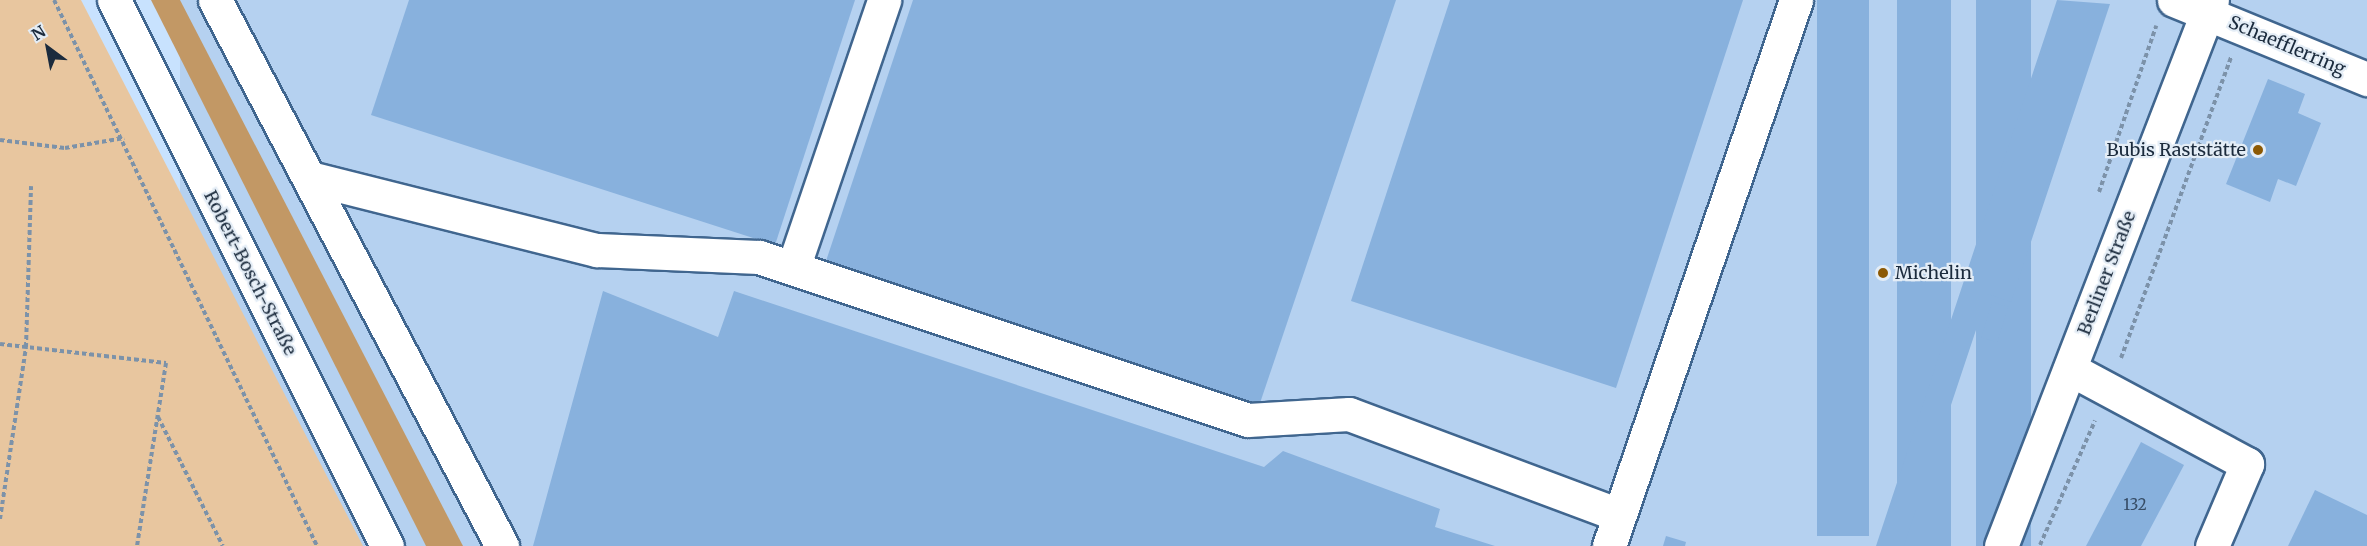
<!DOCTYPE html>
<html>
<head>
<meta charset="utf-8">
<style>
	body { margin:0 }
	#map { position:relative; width:2367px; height:546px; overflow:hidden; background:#c8e2fe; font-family:Merriweather,serif }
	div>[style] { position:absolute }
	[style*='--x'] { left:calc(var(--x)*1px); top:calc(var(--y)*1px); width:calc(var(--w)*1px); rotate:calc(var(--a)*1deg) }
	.built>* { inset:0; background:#b5d1f0; transform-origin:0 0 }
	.green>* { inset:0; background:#e8c69f }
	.forest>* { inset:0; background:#c29865 }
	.building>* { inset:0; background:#88b1dd; transform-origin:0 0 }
	.path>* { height:4px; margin-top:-2px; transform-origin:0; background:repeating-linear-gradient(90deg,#7c92a9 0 4.5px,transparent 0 7.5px) }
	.roads { filter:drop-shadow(2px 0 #40668f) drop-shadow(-2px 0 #40668f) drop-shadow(0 2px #40668f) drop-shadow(0 -2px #40668f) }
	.minor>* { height:33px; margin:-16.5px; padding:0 16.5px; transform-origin:16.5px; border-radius:16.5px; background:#fff }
	.major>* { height:33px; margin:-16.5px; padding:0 16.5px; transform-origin:16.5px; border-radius:16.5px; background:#fff }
	.dots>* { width:16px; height:16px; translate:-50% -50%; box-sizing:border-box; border:3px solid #e4edf6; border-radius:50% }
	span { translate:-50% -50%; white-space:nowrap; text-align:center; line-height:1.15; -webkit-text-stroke:4.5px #e4edf6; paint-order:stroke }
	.number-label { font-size:15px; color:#364c65 }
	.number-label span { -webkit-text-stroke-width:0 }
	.street-label { font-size:18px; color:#1b2b3d }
	.poi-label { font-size:18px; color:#1b2b3d }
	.right { translate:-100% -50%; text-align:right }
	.left { translate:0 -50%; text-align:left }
	.north { position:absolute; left:18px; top:18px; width:60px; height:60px; -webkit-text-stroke:4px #e4edf6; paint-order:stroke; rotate:328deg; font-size:16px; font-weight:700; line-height:24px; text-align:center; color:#1b2b3d }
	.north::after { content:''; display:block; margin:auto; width:21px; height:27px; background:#1b2b3d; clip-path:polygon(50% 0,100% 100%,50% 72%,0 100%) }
</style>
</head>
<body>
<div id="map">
	<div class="built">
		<div style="left:180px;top:0;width:2187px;height:615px"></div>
	</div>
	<div class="green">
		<div style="clip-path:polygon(0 0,81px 0,363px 546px,0 546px)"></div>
	</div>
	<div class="forest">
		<div style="clip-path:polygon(151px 0,180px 0,463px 546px,426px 546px)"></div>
	</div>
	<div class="building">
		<div style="clip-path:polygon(409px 0,855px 0,775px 245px,371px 115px)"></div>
		<div style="clip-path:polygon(913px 0,1396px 0,1259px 406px,826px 261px)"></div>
		<div style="clip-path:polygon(1450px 0,1743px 0,1616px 388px,1351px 301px)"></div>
		<div style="left:1817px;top:0;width:52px;height:536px"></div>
		<div style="left:1897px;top:0;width:54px;height:575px"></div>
		<div style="left:1976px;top:0;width:55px;height:576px"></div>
		<div style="clip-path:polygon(2057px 0,2110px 4px,2011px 302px,1988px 294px,1904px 546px,1876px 546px)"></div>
		<div style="clip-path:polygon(2268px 79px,2305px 94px,2298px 113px,2321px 123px,2296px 186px,2278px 179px,2270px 202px,2226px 184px)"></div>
		<div style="clip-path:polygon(603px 291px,718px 337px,734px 291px,1264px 467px,1283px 451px,1440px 509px,1435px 527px,1495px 546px,533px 546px)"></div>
		<div style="left:1992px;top:302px;width:17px;height:37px;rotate:17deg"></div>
		<div style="clip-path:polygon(2141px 442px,2184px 465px,2141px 546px,2086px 546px)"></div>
		<div style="clip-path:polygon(2315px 490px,2367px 515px,2367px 546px,2288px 546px)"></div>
		<div style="clip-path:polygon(1666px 536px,1686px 542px,1685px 546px,1663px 546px)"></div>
	</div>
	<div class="path">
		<div style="--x:54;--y:0;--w:606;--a:64.28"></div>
		<div style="--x:0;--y:140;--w:65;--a:7"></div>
		<div style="--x:65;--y:148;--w:60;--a:-9.6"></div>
		<div style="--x:2099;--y:192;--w:176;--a:-71"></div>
		<div style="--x:0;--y:344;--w:167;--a:6.5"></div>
		<div style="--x:166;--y:363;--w:185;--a:99"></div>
		<div style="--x:2121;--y:358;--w:320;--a:-69.9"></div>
		<div style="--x:158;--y:417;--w:144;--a:63.3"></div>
		<div style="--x:0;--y:519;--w:174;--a:-81.4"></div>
		<div style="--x:26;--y:347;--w:161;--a:-88.2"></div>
		<div style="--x:2040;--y:545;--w:136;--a:-66.1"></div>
	</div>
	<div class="roads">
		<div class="minor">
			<div style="--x:215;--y:0;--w:617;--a:62.27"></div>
			<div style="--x:2174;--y:0;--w:209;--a:22.3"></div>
			<div style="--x:310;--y:178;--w:296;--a:14.1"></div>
			<div style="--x:597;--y:250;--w:162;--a:2.5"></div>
			<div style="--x:759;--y:257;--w:515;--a:18.43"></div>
			<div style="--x:1248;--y:420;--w:101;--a:-3.4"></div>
			<div style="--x:1349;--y:414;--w:288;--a:20.5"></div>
			<div style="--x:793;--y:268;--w:283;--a:-71.2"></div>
			<div style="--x:2070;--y:369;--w:201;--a:28.2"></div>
			<div style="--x:2247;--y:464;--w:89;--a:113.1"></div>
			<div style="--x:1609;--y:546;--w:577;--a:-71.09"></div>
			<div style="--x:2001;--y:546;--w:585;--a:-68.87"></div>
		</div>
		<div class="major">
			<div style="--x:114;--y:0;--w:610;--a:63.43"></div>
		</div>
	</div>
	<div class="dots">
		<div style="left:2258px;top:150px;background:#8c5904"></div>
		<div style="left:1883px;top:273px;background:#8c5904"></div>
	</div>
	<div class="number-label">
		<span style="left:2135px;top:505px">132</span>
	</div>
	<div class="street-label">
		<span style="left:2287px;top:46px;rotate:23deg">Schaefflerring</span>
		<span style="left:250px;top:273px;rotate:63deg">Robert-Bosch-Straße</span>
		<span style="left:2107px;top:273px;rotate:-69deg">Berliner Straße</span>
	</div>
	<div class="poi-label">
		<span class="right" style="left:2246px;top:150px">Bubis Raststätte</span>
		<span class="left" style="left:1895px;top:273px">Michelin</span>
	</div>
	<div class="north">N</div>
</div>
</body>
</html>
